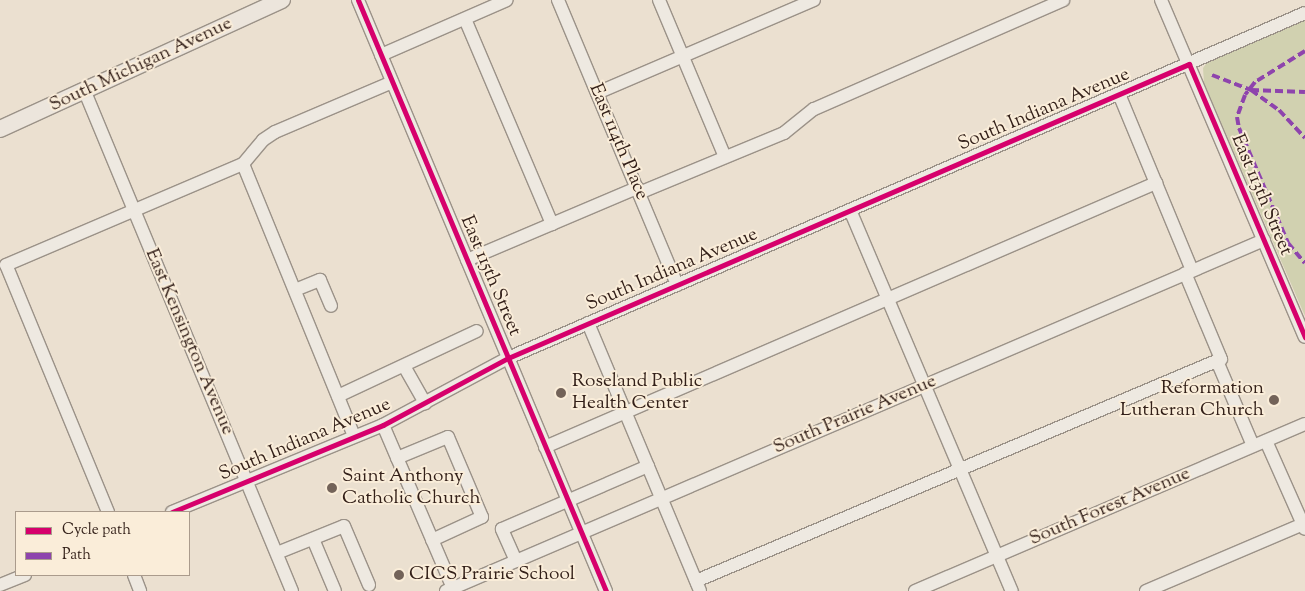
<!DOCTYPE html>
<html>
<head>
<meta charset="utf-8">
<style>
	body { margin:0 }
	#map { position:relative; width:1305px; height:591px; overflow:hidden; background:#ebe0d0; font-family:"Sorts Mill Goudy",serif }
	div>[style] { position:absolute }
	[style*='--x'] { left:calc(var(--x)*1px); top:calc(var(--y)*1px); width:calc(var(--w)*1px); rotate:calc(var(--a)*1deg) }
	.green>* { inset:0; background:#d1d1b0 }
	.roads { filter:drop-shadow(1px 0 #9b9288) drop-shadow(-1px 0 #9b9288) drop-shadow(0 1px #9b9288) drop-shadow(0 -1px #9b9288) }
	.minor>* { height:12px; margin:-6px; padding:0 6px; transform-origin:6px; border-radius:6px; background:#eee9e1 }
	.major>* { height:16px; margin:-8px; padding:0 8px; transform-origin:8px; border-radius:8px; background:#ece5dc }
	.quiet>* { height:4px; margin-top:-2px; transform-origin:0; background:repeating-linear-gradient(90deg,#8e44ad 0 8px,transparent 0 12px) }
	.cycleway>* { height:5px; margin:-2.5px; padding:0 2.5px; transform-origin:2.5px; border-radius:2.5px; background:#d6006c }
	.dots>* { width:14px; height:14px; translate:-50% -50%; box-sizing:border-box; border:2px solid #faedd9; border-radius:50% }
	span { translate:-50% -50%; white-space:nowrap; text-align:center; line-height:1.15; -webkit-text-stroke:4px #faedd9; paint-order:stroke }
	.street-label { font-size:19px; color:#332019 }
	.poi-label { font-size:19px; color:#332019 }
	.left { translate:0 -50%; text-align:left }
	.right { translate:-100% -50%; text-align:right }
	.legend { position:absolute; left:15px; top:511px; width:175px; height:65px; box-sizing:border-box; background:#faedd9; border:1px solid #aa9b8c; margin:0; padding:6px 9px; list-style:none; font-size:15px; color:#332019 }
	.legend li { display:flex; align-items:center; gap:10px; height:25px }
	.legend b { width:25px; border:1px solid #aa9b8c }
</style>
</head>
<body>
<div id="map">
	<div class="green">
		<div style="clip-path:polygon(1305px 19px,1305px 316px,1204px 83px,1203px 68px,1209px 60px)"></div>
	</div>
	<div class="roads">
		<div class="minor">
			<div style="--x:358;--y:0;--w:641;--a:67.24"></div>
			<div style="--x:558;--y:0;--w:309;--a:67.3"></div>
			<div style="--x:659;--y:0;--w:170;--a:67.2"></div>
			<div style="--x:1161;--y:0;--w:366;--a:66.9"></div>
			<div style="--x:465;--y:19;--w:223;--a:67"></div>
			<div style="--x:381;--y:55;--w:137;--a:-23.6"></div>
			<div style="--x:85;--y:92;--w:540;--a:67.47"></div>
			<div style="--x:597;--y:93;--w:236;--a:-23.2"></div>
			<div style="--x:1119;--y:94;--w:191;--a:67.5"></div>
			<div style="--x:243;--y:164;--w:294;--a:67.8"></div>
			<div style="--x:639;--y:193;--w:157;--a:-22.5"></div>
			<div style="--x:784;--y:133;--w:38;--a:-39"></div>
			<div style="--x:814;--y:109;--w:272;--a:-23.6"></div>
			<div style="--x:850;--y:210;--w:414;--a:67"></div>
			<div style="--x:467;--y:260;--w:185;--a:-23"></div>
			<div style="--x:295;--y:290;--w:27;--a:-22"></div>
			<div style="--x:320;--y:280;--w:28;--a:67"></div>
			<div style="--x:588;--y:323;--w:290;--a:67.3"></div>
			<div style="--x:1217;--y:361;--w:92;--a:67"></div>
			<div style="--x:404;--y:366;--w:43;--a:60.4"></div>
			<div style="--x:338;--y:396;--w:153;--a:-25.1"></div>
			<div style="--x:383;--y:425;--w:181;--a:66.8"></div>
			<div style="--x:1266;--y:441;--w:96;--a:66.1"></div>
			<div style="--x:545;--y:447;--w:666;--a:-23.37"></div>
			<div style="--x:397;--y:458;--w:55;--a:-22.4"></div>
			<div style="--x:448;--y:437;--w:87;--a:67"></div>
			<div style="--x:482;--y:517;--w:55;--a:155.3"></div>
			<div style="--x:108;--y:512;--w:267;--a:-112.4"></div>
			<div style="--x:6;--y:265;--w:258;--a:-23.1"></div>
			<div style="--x:243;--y:164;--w:31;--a:-50"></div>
			<div style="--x:263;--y:140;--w:14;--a:-34"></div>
			<div style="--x:275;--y:132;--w:127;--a:-23.1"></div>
			<div style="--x:172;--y:512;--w:228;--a:-22.4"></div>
			<div style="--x:383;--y:425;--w:142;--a:-28.2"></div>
			<div style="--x:508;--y:358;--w:868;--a:-23.41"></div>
			<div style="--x:313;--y:539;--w:56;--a:67.1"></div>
			<div style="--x:277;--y:553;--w:72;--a:-21.9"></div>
			<div style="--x:344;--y:526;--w:64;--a:67"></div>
			<div style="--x:516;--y:561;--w:35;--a:-114"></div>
			<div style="--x:502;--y:529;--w:159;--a:-23.3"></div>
			<div style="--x:134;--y:575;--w:17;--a:69"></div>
			<div style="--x:696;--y:581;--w:570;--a:-22.92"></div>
			<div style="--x:1221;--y:359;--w:93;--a:-112.7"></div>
			<div style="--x:0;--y:585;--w:27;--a:-22"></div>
			<div style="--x:446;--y:591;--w:890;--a:-23.22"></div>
			<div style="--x:915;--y:591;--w:424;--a:-23.2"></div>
			<div style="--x:1146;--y:591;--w:171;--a:-23.1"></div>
		</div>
		<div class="major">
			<div style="--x:0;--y:129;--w:310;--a:-24.6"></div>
		</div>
	</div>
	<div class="quiet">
		<div style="--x:1305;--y:51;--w:59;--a:148.2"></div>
		<div style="--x:1255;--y:82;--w:16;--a:128"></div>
		<div style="--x:1245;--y:95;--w:23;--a:110"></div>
		<div style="--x:1237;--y:117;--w:11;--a:80"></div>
		<div style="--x:1239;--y:128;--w:125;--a:66.9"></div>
		<div style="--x:1288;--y:243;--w:26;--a:50"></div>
		<div style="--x:1212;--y:75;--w:42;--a:21"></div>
		<div style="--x:1251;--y:90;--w:34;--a:36"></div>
		<div style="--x:1279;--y:110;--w:38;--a:47"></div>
		<div style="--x:1251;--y:90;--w:54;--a:2.1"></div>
	</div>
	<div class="cycleway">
		<div style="--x:358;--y:0;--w:641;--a:67.24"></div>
		<div style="--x:172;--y:512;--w:228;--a:-22.4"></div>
		<div style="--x:383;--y:425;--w:142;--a:-28.2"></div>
		<div style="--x:508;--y:358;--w:742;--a:-23.35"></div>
		<div style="--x:1189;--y:64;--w:297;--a:67"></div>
	</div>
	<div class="dots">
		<div style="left:561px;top:393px;background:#736359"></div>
		<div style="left:1274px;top:400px;background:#736359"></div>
		<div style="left:332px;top:488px;background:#736359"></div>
		<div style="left:399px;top:575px;background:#736359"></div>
	</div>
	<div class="street-label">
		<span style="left:141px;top:65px;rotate:-25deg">South Michigan Avenue</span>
		<span style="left:1044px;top:110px;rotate:-23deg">South Indiana Avenue</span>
		<span style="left:618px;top:142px;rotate:67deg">East 114th Place</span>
		<span style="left:1261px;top:195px;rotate:67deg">East 113th Street</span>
		<span style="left:672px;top:270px;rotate:-23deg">South Indiana Avenue</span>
		<span style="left:490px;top:276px;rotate:67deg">East 115th Street</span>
		<span style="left:189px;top:342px;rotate:67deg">East Kensington Avenue</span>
		<span style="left:855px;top:415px;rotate:-23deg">South Prairie Avenue</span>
		<span style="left:305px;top:440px;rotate:-23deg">South Indiana Avenue</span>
		<span style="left:1110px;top:507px;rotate:-23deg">South Forest Avenue</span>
	</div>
	<div class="poi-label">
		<span class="left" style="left:572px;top:393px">Roseland Public<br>Health Center</span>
		<span class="right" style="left:1264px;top:400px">Reformation<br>Lutheran Church</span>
		<span class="left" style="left:342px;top:488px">Saint Anthony<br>Catholic Church</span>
		<span class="left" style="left:409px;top:575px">CICS Prairie School</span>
	</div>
	<ul class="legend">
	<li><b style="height:6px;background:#d6006c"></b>Cycle path</li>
	<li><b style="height:6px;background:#8e44ad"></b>Path</li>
	</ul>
</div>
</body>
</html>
